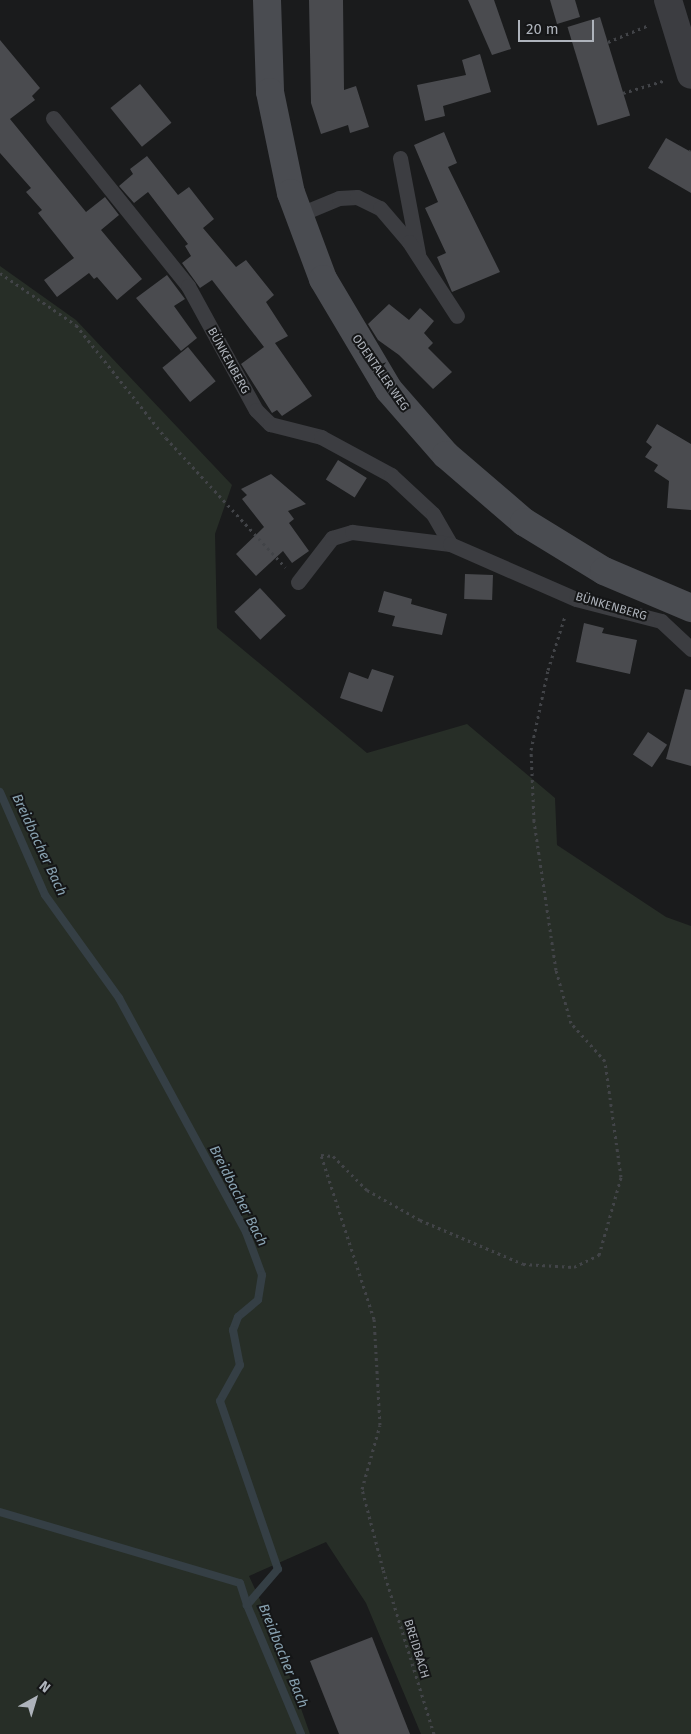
<!DOCTYPE html>
<html>
<head>
<meta charset="utf-8">
<style>
	body { margin:0 }
	#map { position:relative; width:691px; height:1734px; overflow:hidden; background:#1a1b1c; font-family:"Fira Sans",sans-serif }
	div>[style] { position:absolute }
	[style*='--x'] { left:calc(var(--x)*1px); top:calc(var(--y)*1px); width:calc(var(--w)*1px); rotate:calc(var(--a)*1deg) }
	.green>* { inset:0; background:#272e27 }
	.stream>* { height:8px; margin:-4px; padding:0 4px; transform-origin:4px; border-radius:4px; background:#353f45 }
	.building>* { inset:0; background:#4a4b4f; transform-origin:0 0 }
	.path>* { height:3px; margin-top:-1.5px; transform-origin:0; background:repeating-linear-gradient(90deg,#424448 0 2.5px,transparent 0 6.5px) }
	.lane>* { height:15px; margin:-7.5px; padding:0 7.5px; transform-origin:7.5px; border-radius:7.5px; background:#3c3d41 }
	.street>* { height:28px; margin:-14px; padding:0 14px; transform-origin:14px; border-radius:14px; background:#3c3d41 }
	.secondary>* { height:28px; margin:-14px; padding:0 14px; transform-origin:14px; border-radius:14px; background:#4a4c51 }
	span { translate:-50% -50%; white-space:nowrap; text-align:center; line-height:1.15; -webkit-text-stroke:4px #151617; paint-order:stroke }
	.street-label { font-size:12px; color:#aeb3bb }
	.water-label { font-size:14px; color:#89a3b2; font-style:italic }
	.north { position:absolute; left:10px; top:1674px; width:50px; height:50px; -webkit-text-stroke:4px #151617; paint-order:stroke; rotate:39deg; font-size:14px; font-weight:700; line-height:20px; text-align:center; color:#aeb3bb }
	.north::after { content:''; display:block; margin:auto; width:18px; height:22px; background:#aeb3bb; clip-path:polygon(50% 0,100% 100%,50% 72%,0 100%) }
	.scale { position:absolute; left:518px; top:20px; width:76px; height:22px; box-sizing:border-box; border:2px solid #aeb3bb; border-top:0; padding-left:6px; font-size:15px; line-height:18px; white-space:nowrap; color:#aeb3bb; -webkit-text-stroke:4px #151617; paint-order:stroke }
</style>
</head>
<body>
<div id="map">
	<div class="green">
		<div style="clip-path:polygon(0 266px,76px 320px,232px 485px,215px 534px,217px 628px,367px 753px,467px 724px,555px 798px,557px 845px,666px 917px,691px 926px,691px 1734px,421px 1734px,366px 1603px,326px 1542px,249px 1576px,272px 1626px,310px 1734px,0 1734px)"></div>
	</div>
	<div class="stream">
		<div style="--x:0;--y:792;--w:112;--a:66.4"></div>
		<div style="--x:45;--y:895;--w:127;--a:54.3"></div>
		<div style="--x:119;--y:998;--w:266;--a:61.5"></div>
		<div style="--x:246;--y:1232;--w:46;--a:69.6"></div>
		<div style="--x:262;--y:1275;--w:25;--a:99"></div>
		<div style="--x:258;--y:1300;--w:26;--a:140"></div>
		<div style="--x:238;--y:1317;--w:14;--a:111"></div>
		<div style="--x:233;--y:1330;--w:36;--a:79"></div>
		<div style="--x:240;--y:1365;--w:41;--a:119.1"></div>
		<div style="--x:220;--y:1401;--w:178;--a:71"></div>
		<div style="--x:278;--y:1569;--w:48;--a:130.7"></div>
		<div style="--x:247;--y:1605;--w:140;--a:67.3"></div>
		<div style="--x:0;--y:1512;--w:250;--a:16.5"></div>
		<div style="--x:240;--y:1583;--w:23;--a:72"></div>
	</div>
	<div class="building">
		<div style="clip-path:polygon(309px 0,343px 0,344px 90px,356px 86px,369px 127px,350px 133px,348px 125px,321px 134px,311px 103px)"></div>
		<div style="clip-path:polygon(468px 0,494px 0,511px 49px,492px 55px)"></div>
		<div style="clip-path:polygon(550px 0,575px 0,580px 17px,557px 24px)"></div>
		<div style="left:600px;top:17px;width:103px;height:34px;rotate:73deg"></div>
		<div style="clip-path:polygon(0 40px,40px 88px,32px 96px,35px 100px,10px 119px,86px 212px,105px 197px,119px 215px,101px 230px,142px 279px,117px 300px,97px 277px,94px 279px,89px 273px,57px 297px,44px 280px,74px 258px,38px 213px,42px 210px,26px 192px,31px 188px,0 153px)"></div>
		<div style="clip-path:polygon(480px 54px,491px 92px,443px 106px,445px 116px,425px 121px,417px 85px,466px 75px,462px 60px)"></div>
		<div style="left:140px;top:84px;width:50px;height:38px;rotate:51deg"></div>
		<div style="clip-path:polygon(444px 132px,457px 163px,448px 167px,500px 272px,452px 292px,437px 257px,446px 253px,425px 208px,438px 202px,414px 145px)"></div>
		<div style="clip-path:polygon(666px 138px,691px 152px,691px 193px,648px 168px)"></div>
		<div style="clip-path:polygon(147px 156px,178px 195px,189px 187px,214px 219px,203px 228px,236px 267px,246px 260px,274px 295px,266px 302px,288px 336px,275px 343px,312px 396px,282px 416px,277px 410px,272px 413px,241px 364px,264px 347px,212px 280px,200px 288px,182px 263px,191px 256px,185px 246px,188px 244px,148px 192px,134px 203px,119px 186px,133px 174px,130px 169px)"></div>
		<div style="clip-path:polygon(167px 275px,185px 299px,174px 306px,197px 338px,181px 351px,136px 298px)"></div>
		<div style="clip-path:polygon(389px 304px,409px 320px,420px 308px,434px 321px,424px 333px,433px 343px,428px 348px,452px 372px,433px 389px,399px 355px,378px 340px,368px 324px)"></div>
		<div style="left:188px;top:347px;width:44px;height:33px;rotate:51deg"></div>
		<div style="clip-path:polygon(657px 424px,691px 444px,691px 510px,667px 508px,669px 481px,654px 471px,658px 465px,645px 457px,652px 447px,646px 442px)"></div>
		<div style="left:338px;top:460px;width:34px;height:23px;rotate:32deg"></div>
		<div style="clip-path:polygon(271px 474px,306px 504px,288px 511px,294px 519px,289px 523px,309px 551px,292px 563px,283px 551px,256px 576px,236px 554px,264px 527px,242px 499px,247px 495px,241px 489px)"></div>
		<div style="left:465px;top:574px;width:28px;height:25px;rotate:2deg"></div>
		<div style="left:260px;top:588px;width:38px;height:35px;rotate:47deg"></div>
		<div style="clip-path:polygon(384px 591px,412px 599px,411px 604px,447px 614px,442px 635px,392px 626px,395px 616px,378px 612px)"></div>
		<div style="clip-path:polygon(584px 623px,604px 628px,602px 633px,637px 640px,630px 674px,576px 662px)"></div>
		<div style="clip-path:polygon(372px 669px,394px 676px,382px 712px,340px 698px,349px 672px,368px 679px)"></div>
		<div style="clip-path:polygon(685px 689px,691px 690px,691px 766px,666px 759px)"></div>
		<div style="left:648px;top:732px;width:23px;height:27px;rotate:34deg"></div>
		<div style="clip-path:polygon(372px 1637px,410px 1734px,339px 1734px,310px 1661px)"></div>
	</div>
	<div class="path">
		<div style="--x:608;--y:42;--w:44;--a:-22.5"></div>
		<div style="--x:623;--y:93;--w:45;--a:-16.8"></div>
		<div style="--x:690;--y:151;--w:1;--a:-45"></div>
		<div style="--x:0;--y:273;--w:92;--a:34.4"></div>
		<div style="--x:76;--y:325;--w:144;--a:51.5"></div>
		<div style="--x:166;--y:438;--w:176;--a:47.3"></div>
		<div style="--x:434;--y:1734;--w:173;--a:-107.2"></div>
		<div style="--x:383;--y:1569;--w:83;--a:-104.7"></div>
		<div style="--x:362;--y:1489;--w:66;--a:-74.3"></div>
		<div style="--x:380;--y:1425;--w:106;--a:-93.2"></div>
		<div style="--x:374;--y:1319;--w:172;--a:-107.9"></div>
		<div style="--x:321;--y:1155;--w:12;--a:5"></div>
		<div style="--x:333;--y:1156;--w:48;--a:45"></div>
		<div style="--x:367;--y:1190;--w:61;--a:29.5"></div>
		<div style="--x:420;--y:1220;--w:112;--a:23.1"></div>
		<div style="--x:523;--y:1264;--w:51;--a:3.4"></div>
		<div style="--x:574;--y:1267;--w:28;--a:-26"></div>
		<div style="--x:599;--y:1255;--w:81;--a:-74.2"></div>
		<div style="--x:621;--y:1177;--w:117;--a:-97.9"></div>
		<div style="--x:605;--y:1061;--w:51;--a:-131.8"></div>
		<div style="--x:571;--y:1023;--w:55;--a:-105.8"></div>
		<div style="--x:556;--y:970;--w:151;--a:-98.4"></div>
		<div style="--x:534;--y:821;--w:71;--a:-92.4"></div>
		<div style="--x:531;--y:750;--w:82;--a:-78"></div>
		<div style="--x:548;--y:670;--w:57;--a:-72.5"></div>
	</div>
	<div class="lane">
		<div style="--x:53;--y:118;--w:216;--a:51.2"></div>
		<div style="--x:188;--y:286;--w:141;--a:61.3"></div>
		<div style="--x:256;--y:410;--w:20;--a:45"></div>
		<div style="--x:270;--y:424;--w:53;--a:14.3"></div>
		<div style="--x:321;--y:437;--w:80;--a:28.5"></div>
		<div style="--x:391;--y:475;--w:57;--a:42.9"></div>
		<div style="--x:433;--y:514;--w:34;--a:60"></div>
		<div style="--x:400;--y:158;--w:97;--a:79.3"></div>
		<div style="--x:298;--y:215;--w:44;--a:-22.5"></div>
		<div style="--x:339;--y:198;--w:18;--a:-3"></div>
		<div style="--x:357;--y:197;--w:25;--a:26"></div>
		<div style="--x:380;--y:208;--w:45;--a:49.5"></div>
		<div style="--x:409;--y:242;--w:88;--a:57"></div>
		<div style="--x:298;--y:582;--w:56;--a:-52.3"></div>
		<div style="--x:332;--y:538;--w:21;--a:-17"></div>
		<div style="--x:352;--y:532;--w:99;--a:7"></div>
		<div style="--x:450;--y:544;--w:137;--a:23.6"></div>
		<div style="--x:576;--y:599;--w:88;--a:14.5"></div>
		<div style="--x:661;--y:621;--w:41;--a:43"></div>
	</div>
	<div class="street">
		<div style="--x:668;--y:0;--w:78;--a:73"></div>
	</div>
	<div class="secondary">
		<div style="--x:267;--y:0;--w:92;--a:88.1"></div>
		<div style="--x:270;--y:92;--w:103;--a:78.3"></div>
		<div style="--x:291;--y:193;--w:92;--a:69.6"></div>
		<div style="--x:323;--y:279;--w:129;--a:59.3"></div>
		<div style="--x:389;--y:390;--w:86;--a:48.8"></div>
		<div style="--x:446;--y:455;--w:103;--a:40.7"></div>
		<div style="--x:524;--y:522;--w:94;--a:31.5"></div>
		<div style="--x:604;--y:571;--w:95;--a:23"></div>
	</div>
	<div class="street-label">
		<span style="left:228px;top:361px;rotate:61deg">BÜNKENBERG</span>
		<span style="left:380px;top:373px;rotate:55deg">ODENTALER WEG</span>
		<span style="left:611px;top:607px;rotate:16deg">BÜNKENBERG</span>
		<span style="left:416px;top:1649px;rotate:73deg">BREIDBACH</span>
	</div>
	<div class="water-label">
		<span style="left:39px;top:845px;rotate:65deg">Breidbacher Bach</span>
		<span style="left:238px;top:1196px;rotate:63deg">Breidbacher Bach</span>
		<span style="left:283px;top:1656px;rotate:68deg">Breidbacher Bach</span>
	</div>
	<div class="north">N</div>
	<div class="scale">20 m</div>
</div>
</body>
</html>
